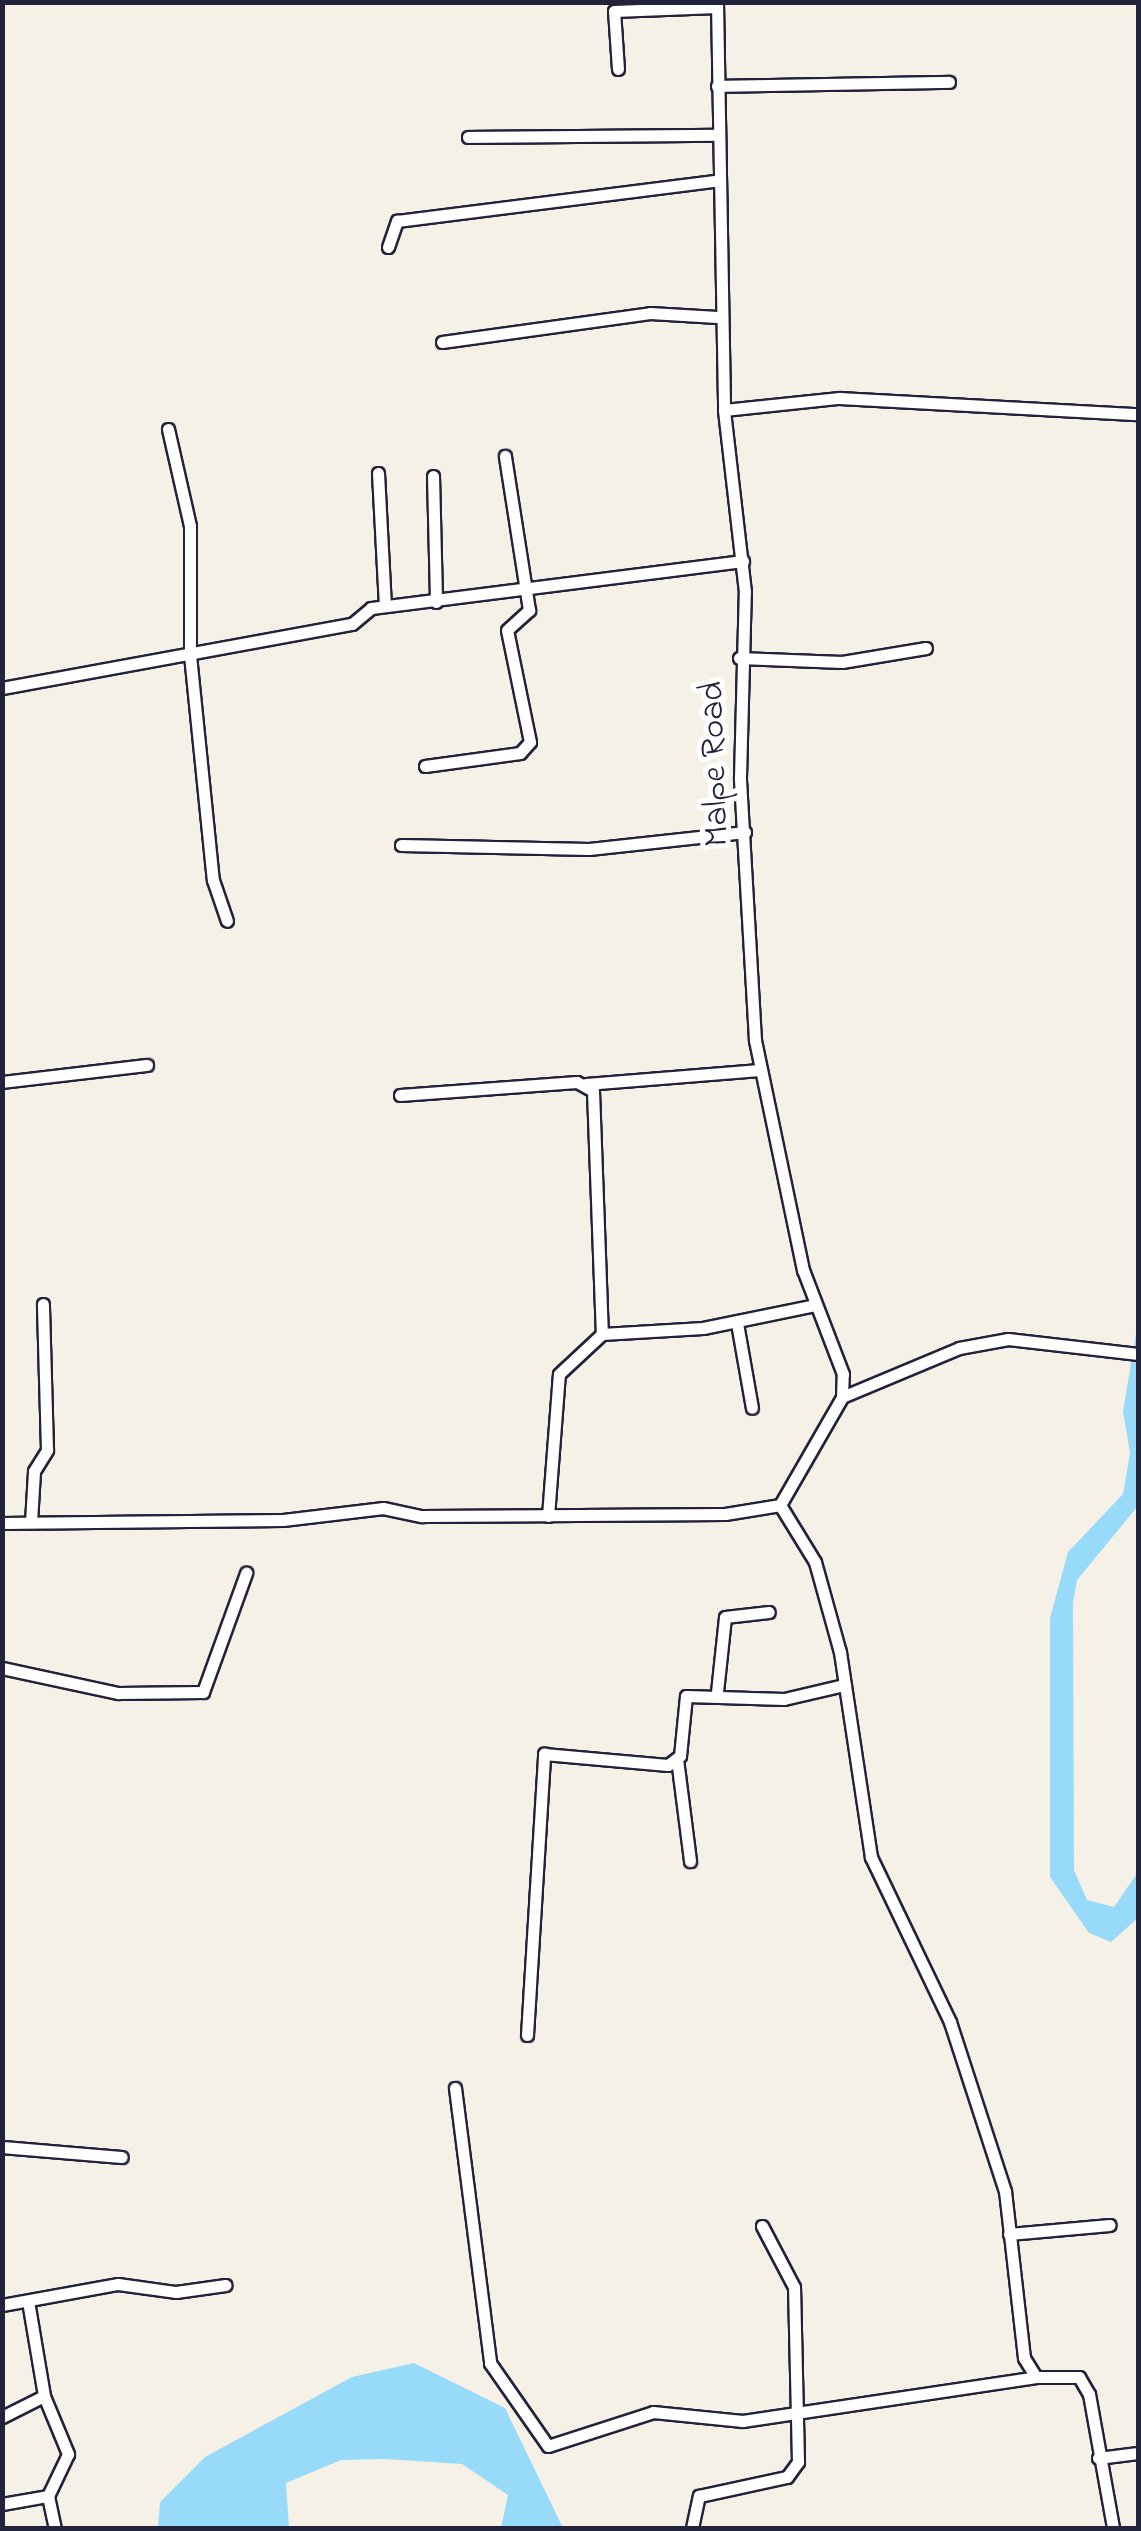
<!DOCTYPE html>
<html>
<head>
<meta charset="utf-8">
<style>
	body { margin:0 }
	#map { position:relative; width:1141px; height:2531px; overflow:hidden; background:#f6f1e7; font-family:"Indie Flower",sans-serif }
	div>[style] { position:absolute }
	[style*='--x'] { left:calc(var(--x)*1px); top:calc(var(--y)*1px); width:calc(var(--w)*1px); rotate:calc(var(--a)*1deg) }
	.water>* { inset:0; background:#98dafa }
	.roads { filter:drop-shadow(2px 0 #22223b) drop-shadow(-2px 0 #22223b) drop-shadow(0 2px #22223b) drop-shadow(0 -2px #22223b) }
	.minor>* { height:11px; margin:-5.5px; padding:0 5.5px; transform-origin:5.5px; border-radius:5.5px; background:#fff }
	span { translate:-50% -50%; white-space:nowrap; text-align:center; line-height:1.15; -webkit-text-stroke:10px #fff; paint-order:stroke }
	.street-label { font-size:35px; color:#22223b }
	.frame { position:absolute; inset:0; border:5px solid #22223b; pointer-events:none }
</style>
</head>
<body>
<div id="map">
	<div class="water">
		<div style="clip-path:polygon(1138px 1322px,1138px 1506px,1077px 1580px,1073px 1603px,1074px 1870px,1087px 1900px,1114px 1907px,1138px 1872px,1138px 1918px,1111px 1942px,1089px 1933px,1050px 1877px,1050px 1618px,1068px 1552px,1123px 1494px,1130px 1453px,1123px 1411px)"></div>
		<div style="clip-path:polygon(414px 2363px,505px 2408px,563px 2528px,501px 2528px,508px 2495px,462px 2464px,385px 2459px,341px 2460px,286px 2483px,289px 2528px,158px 2528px,160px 2502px,205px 2457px,352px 2377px)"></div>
	</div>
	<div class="roads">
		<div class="minor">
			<div style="--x:717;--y:2;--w:408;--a:89"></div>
			<div style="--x:618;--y:69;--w:58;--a:-93.9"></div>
			<div style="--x:614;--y:11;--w:103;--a:-2.2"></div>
			<div style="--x:717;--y:86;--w:232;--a:-1"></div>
			<div style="--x:468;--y:137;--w:247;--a:-0.5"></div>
			<div style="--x:388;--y:247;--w:28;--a:-71"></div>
			<div style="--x:397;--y:221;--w:320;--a:-7.2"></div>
			<div style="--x:442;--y:342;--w:210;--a:-7.9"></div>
			<div style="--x:650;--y:313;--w:67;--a:3.4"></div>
			<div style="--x:168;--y:429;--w:99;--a:77.2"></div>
			<div style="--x:190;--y:526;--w:129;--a:90"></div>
			<div style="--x:190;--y:655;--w:226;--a:84.2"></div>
			<div style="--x:213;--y:880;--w:43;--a:71.1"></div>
			<div style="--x:378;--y:473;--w:133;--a:87"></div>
			<div style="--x:433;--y:476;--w:126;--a:88.6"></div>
			<div style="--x:739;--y:658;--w:103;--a:2.2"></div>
			<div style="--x:842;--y:662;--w:85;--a:-9.5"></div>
			<div style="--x:2;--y:688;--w:356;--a:-10.4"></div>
			<div style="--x:352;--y:624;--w:25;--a:-40"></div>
			<div style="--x:371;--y:608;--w:375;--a:-7.2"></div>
			<div style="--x:425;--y:766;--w:96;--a:-7.8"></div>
			<div style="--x:520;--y:753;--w:15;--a:-48"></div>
			<div style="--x:530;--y:742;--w:114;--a:-101.6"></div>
			<div style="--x:507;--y:630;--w:30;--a:-42"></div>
			<div style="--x:529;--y:610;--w:156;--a:-98.9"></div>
			<div style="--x:401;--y:845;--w:188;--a:1.2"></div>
			<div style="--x:589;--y:849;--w:157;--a:-6.2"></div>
			<div style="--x:2;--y:1082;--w:146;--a:-6.7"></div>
			<div style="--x:586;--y:1084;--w:174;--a:-4.6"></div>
			<div style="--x:400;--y:1095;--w:177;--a:-4.2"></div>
			<div style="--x:577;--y:1082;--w:18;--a:29"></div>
			<div style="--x:593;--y:1091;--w:243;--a:87.9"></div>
			<div style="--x:602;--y:1334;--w:101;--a:-3.4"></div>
			<div style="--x:703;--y:1328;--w:114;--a:-11.6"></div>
			<div style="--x:737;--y:1323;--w:86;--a:80"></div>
			<div style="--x:842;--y:1397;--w:127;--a:-22.7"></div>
			<div style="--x:959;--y:1348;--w:50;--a:-10.4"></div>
			<div style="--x:1008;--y:1339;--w:131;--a:6.6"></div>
			<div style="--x:780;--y:1505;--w:125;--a:-60.1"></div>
			<div style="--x:842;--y:1397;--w:23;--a:-88"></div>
			<div style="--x:843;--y:1374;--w:111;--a:-111"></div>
			<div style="--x:803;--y:1270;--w:235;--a:-101.8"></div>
			<div style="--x:755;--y:1040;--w:263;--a:-93.3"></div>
			<div style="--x:740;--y:777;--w:185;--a:-88.5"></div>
			<div style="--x:745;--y:592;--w:183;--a:-96.6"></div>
			<div style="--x:724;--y:410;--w:116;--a:-6"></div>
			<div style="--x:839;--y:398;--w:299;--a:3.1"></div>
			<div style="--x:780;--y:1505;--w:67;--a:58.4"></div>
			<div style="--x:815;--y:1562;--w:93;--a:74.5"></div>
			<div style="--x:840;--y:1652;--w:207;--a:81.4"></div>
			<div style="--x:871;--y:1857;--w:183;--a:64.4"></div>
			<div style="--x:950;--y:2022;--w:178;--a:72"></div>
			<div style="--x:1005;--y:2191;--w:168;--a:83.5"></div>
			<div style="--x:1024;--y:2358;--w:22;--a:58"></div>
			<div style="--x:1036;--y:2377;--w:43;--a:0"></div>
			<div style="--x:1079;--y:2377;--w:20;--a:60"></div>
			<div style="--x:1089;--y:2394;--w:136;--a:79.8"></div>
			<div style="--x:548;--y:1516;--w:142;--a:-85.6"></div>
			<div style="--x:559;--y:1374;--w:59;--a:-42.9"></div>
			<div style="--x:31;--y:1522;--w:51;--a:-86.6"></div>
			<div style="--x:34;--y:1471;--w:25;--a:-58"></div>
			<div style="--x:47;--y:1450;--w:146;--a:-91.6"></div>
			<div style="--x:2;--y:1523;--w:281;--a:-0.6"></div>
			<div style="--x:283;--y:1520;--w:101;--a:-6.8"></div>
			<div style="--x:383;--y:1508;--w:40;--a:12"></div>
			<div style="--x:422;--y:1516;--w:303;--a:-0.4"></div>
			<div style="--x:725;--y:1514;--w:56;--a:-9.3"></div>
			<div style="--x:2;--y:1668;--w:119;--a:12.2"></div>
			<div style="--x:118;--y:1693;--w:85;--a:-0.7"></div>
			<div style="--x:203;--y:1692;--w:127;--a:-70.1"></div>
			<div style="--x:717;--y:1692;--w:75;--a:-83.9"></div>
			<div style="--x:725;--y:1617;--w:44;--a:-6.5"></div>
			<div style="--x:677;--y:1759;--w:103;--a:82.7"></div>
			<div style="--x:527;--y:2035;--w:282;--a:-86.5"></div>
			<div style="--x:544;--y:1754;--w:124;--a:5.1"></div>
			<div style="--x:668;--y:1765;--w:15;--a:-37"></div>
			<div style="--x:680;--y:1756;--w:60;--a:-84.3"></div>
			<div style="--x:686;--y:1696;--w:98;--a:1.8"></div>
			<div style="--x:784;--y:1699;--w:62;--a:-13.1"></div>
			<div style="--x:455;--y:2088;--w:277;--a:82.7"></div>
			<div style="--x:490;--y:2363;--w:101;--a:55.1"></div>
			<div style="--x:548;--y:2446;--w:110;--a:-17.9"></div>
			<div style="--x:653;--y:2412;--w:90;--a:5.7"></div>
			<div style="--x:743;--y:2421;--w:296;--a:-8.5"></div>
			<div style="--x:2;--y:2147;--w:120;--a:4.8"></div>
			<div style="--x:1009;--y:2234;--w:101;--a:-5.1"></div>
			<div style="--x:28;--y:2301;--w:96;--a:80.4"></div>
			<div style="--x:44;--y:2396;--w:63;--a:67.5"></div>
			<div style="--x:68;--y:2454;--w:47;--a:115.5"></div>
			<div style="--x:48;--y:2496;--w:33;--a:78"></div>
			<div style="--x:2;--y:2305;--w:118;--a:-10.3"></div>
			<div style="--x:118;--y:2284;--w:59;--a:7.9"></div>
			<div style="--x:176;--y:2292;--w:50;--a:-8"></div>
			<div style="--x:2;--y:2417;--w:47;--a:-26.6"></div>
			<div style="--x:1098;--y:2458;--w:40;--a:-7.1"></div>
			<div style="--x:2;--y:2504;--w:47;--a:-9.9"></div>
			<div style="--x:692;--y:2528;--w:33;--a:-78"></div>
			<div style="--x:699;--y:2496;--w:90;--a:-12.2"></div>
			<div style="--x:787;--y:2477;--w:19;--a:-54"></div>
			<div style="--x:798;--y:2462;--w:175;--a:-91.3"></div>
			<div style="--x:794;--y:2287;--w:69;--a:-117.7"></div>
		</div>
	</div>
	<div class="street-label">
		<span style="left:716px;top:764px;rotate:-92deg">Malpe Road</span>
	</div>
	<div class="frame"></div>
</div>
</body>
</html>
